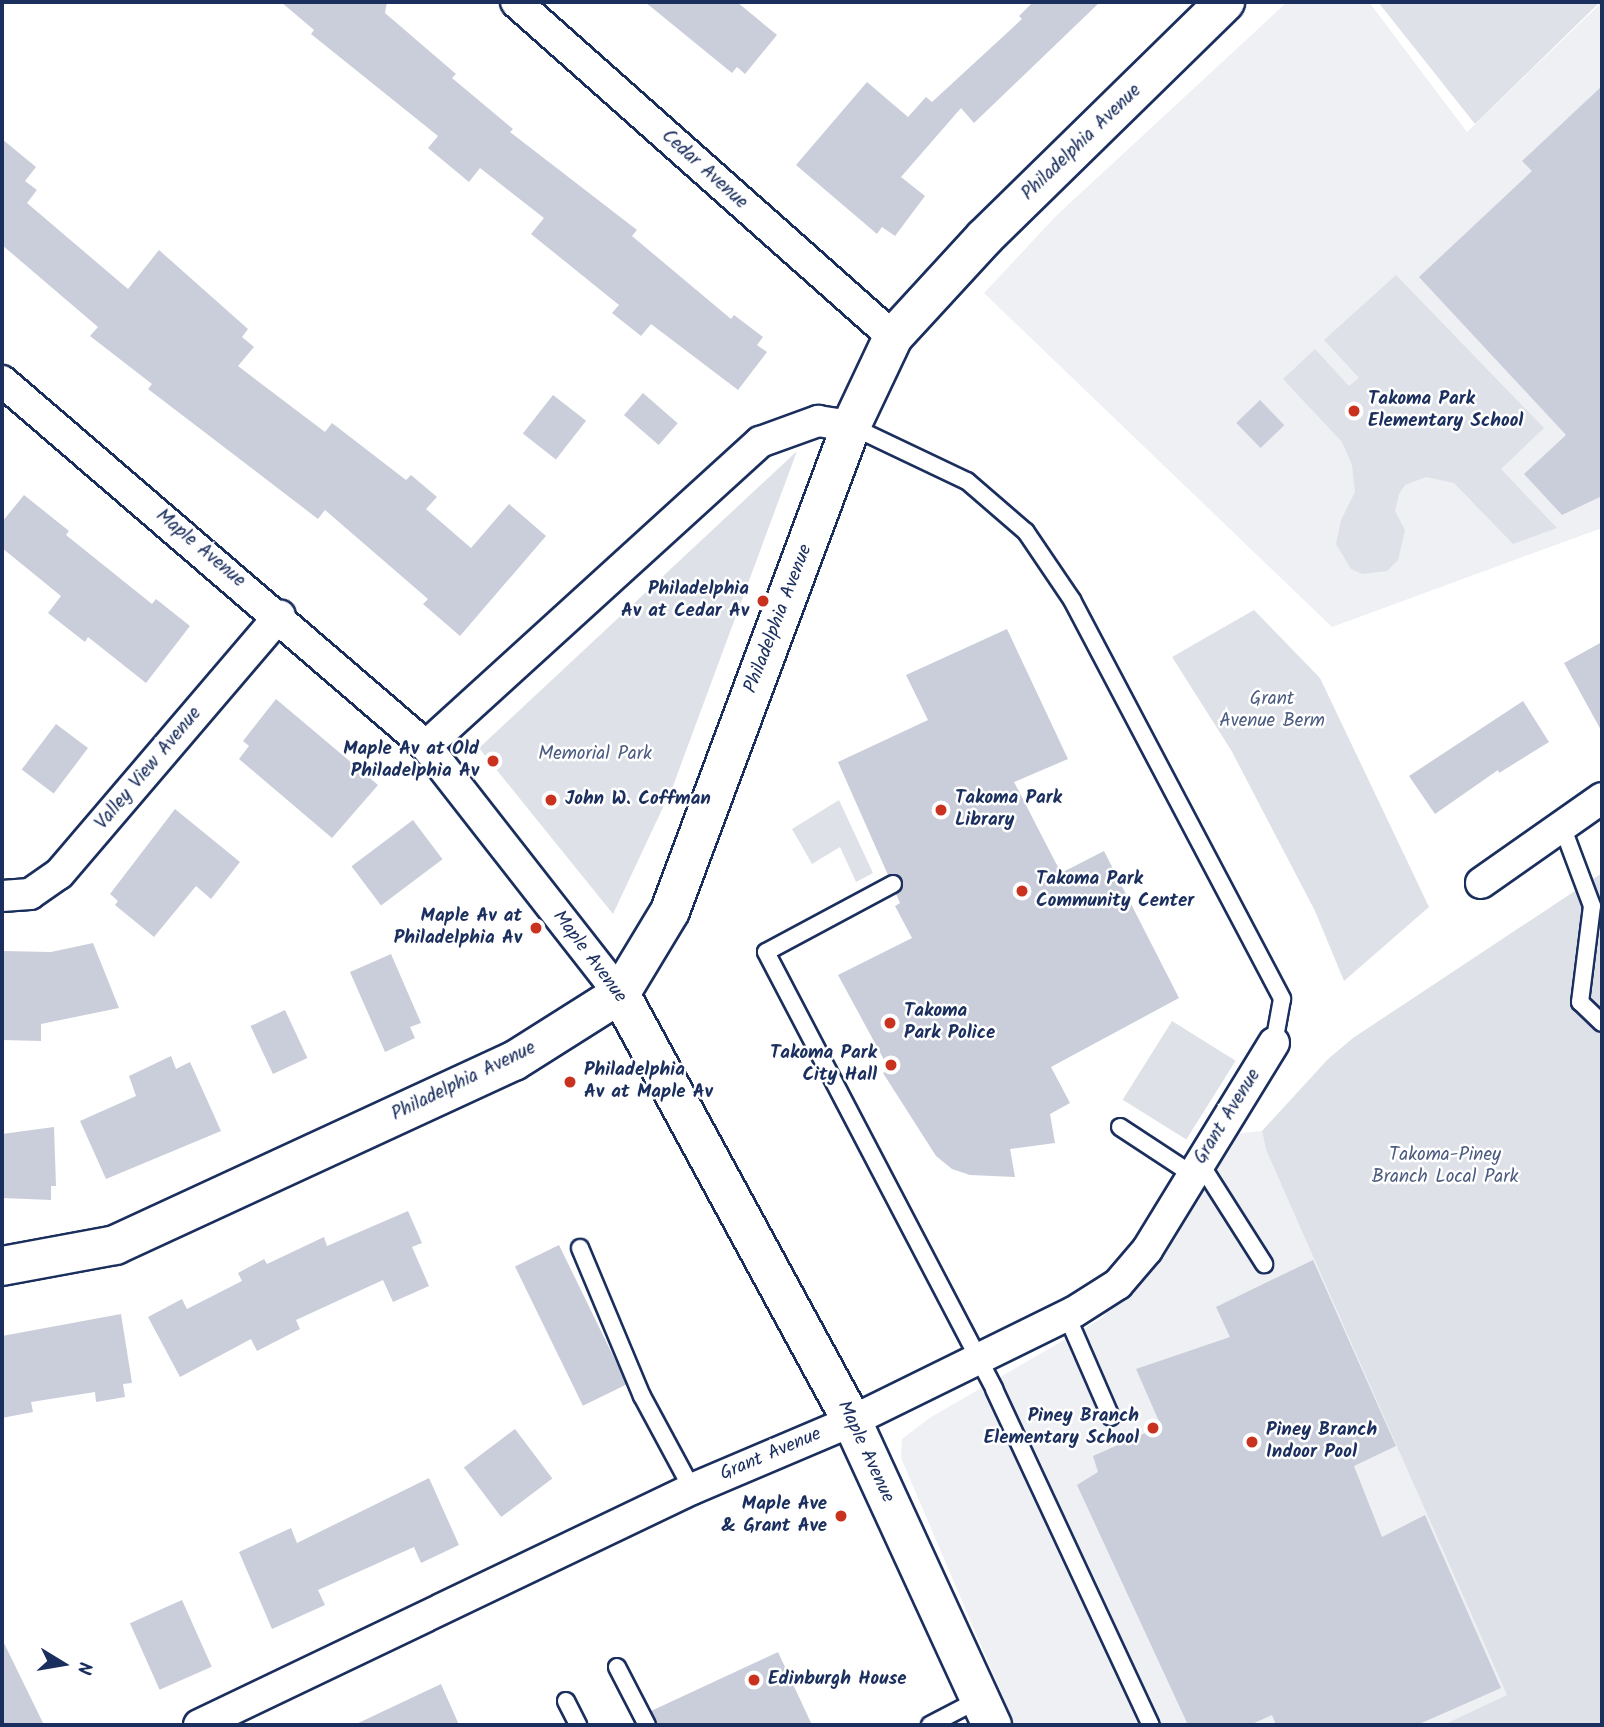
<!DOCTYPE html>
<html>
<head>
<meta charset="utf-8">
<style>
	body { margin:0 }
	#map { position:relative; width:1604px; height:1727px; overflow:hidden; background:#fff; font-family:Kalam,sans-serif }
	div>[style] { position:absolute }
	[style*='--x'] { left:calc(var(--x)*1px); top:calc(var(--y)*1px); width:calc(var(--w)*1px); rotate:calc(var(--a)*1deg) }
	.built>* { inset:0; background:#eff0f4 }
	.green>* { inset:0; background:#dee1e7; transform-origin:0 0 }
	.building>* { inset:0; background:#caceda; transform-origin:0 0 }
	.roads { filter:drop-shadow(2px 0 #1b2f5e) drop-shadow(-2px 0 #1b2f5e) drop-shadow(0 2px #1b2f5e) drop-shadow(0 -2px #1b2f5e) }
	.service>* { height:16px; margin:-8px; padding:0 8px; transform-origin:8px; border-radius:8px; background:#fff }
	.minor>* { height:30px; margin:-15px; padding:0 15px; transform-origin:15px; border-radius:15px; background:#fff }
	.tertiary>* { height:38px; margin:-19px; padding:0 19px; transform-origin:19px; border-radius:19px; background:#fff }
	.secondary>* { height:38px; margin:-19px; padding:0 19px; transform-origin:19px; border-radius:19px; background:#fff }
	.dots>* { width:19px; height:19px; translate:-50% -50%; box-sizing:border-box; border:4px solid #fff; border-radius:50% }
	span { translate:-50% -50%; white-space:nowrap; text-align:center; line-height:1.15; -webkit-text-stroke:5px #fff; paint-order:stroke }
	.street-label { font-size:19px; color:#1b2f5e }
	.poi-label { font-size:19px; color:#1b2f5e; font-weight:700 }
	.left { translate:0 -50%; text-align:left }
	.right { translate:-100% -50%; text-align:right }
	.park-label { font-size:19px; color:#4c5c80 }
	.frame { position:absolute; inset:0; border:4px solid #1b2f5e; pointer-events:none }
	.north { position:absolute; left:28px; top:1629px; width:70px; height:70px; -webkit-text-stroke:5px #fff; paint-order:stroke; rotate:101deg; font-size:19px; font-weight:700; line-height:28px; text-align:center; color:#1b2f5e }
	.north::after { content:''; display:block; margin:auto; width:24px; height:32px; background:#1b2f5e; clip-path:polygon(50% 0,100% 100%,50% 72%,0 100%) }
</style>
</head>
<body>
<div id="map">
	<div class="built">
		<div style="clip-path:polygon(1287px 2px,1369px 2px,1467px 132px,1602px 2px,1602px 528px,1332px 627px,984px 293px,1057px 215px)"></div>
		<div style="clip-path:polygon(1262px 1131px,1266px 1150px,1508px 1695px,1443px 1725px,1015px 1725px,901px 1458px,902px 1439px,931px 1417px,1102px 1318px,1160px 1249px,1232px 1134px)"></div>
	</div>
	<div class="green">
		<div style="clip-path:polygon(1378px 2px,1600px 2px,1475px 124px)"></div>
		<div style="clip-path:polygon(1396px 275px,1544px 428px,1501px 469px,1557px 528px,1513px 544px,1454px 483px,1426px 477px,1405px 485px,1399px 494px,1395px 511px,1405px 530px,1398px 560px,1387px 571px,1362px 574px,1351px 569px,1336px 544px,1341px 520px,1355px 492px,1352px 465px,1342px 442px,1283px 379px,1315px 349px,1349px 386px,1359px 378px,1324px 340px)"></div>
		<div style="clip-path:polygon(797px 451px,673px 786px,613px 914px,479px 748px)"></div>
		<div style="clip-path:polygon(1254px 610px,1320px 678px,1429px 907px,1344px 981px,1315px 911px,1231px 750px,1172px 657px)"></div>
		<div style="clip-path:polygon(839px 800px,873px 873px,856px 882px,840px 847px,812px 864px,792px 829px)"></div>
		<div style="clip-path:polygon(1602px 873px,1602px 1725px,1443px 1725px,1507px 1695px,1266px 1150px,1262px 1131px,1328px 1059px,1353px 1038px)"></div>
		<div style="left:1172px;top:1021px;width:75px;height:93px;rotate:32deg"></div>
	</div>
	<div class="building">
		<div style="clip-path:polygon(281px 2px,387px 2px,385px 13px,456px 74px,452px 78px,513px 129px,510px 132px,637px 230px,632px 236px,731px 319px,734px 315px,763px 337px,757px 345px,767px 352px,738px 390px,651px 324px,641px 336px,612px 313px,619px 305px,531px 234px,544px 218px,480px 168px,469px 182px,428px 148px,438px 136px,311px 34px,314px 30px)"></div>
		<div style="clip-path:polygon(645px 2px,737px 2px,777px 35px,745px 74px,737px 67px,732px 73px)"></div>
		<div style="clip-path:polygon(1033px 2px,1100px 2px,974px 123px,961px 108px,901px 177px,925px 196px,895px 236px,882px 227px,877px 234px,796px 165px,867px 82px,908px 117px,926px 97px,932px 102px,1022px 19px,1019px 16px)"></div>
		<div style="clip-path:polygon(1602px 86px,1602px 496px,1562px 515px,1524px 474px,1566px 435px,1419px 277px,1532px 171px,1522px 161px)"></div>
		<div style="clip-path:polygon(2px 139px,36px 167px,25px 181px,37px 190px,27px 203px,128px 289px,159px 250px,248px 329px,242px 337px,254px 347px,238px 366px,325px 432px,332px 423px,406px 480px,411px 475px,437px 497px,426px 509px,471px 548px,509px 504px,546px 536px,460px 636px,423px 604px,428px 599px,325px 510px,318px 519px,148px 389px,152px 384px,90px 336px,98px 327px,2px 245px)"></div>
		<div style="left:643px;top:393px;width:46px;height:29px;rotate:41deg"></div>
		<div style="left:553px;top:395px;width:42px;height:49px;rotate:38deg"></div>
		<div style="left:1260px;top:400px;width:35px;height:33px;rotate:46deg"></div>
		<div style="clip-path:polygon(24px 495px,69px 531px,66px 535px,152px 604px,156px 599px,190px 626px,146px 683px,88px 637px,85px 642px,48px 613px,61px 596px,2px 548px,2px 522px)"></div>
		<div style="clip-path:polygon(1007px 629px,1068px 759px,1014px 782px,1061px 873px,1104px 851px,1179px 998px,1051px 1067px,1070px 1103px,1050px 1114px,1055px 1143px,1010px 1149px,1015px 1177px,970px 1175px,952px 1169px,936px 1156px,883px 1073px,889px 1069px,838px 975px,912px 938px,895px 906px,900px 903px,896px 894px,902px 880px,888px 875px,838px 762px,928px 720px,906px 675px)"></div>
		<div style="clip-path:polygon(1602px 642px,1602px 732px,1564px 663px)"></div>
		<div style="clip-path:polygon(276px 699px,378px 785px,332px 838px,239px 759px,249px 746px,243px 741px)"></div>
		<div style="clip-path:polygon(1523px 701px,1549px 742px,1499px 773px,1498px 770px,1435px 814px,1409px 776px)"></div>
		<div style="left:56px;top:724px;width:40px;height:57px;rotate:37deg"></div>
		<div style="clip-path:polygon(175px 809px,240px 862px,211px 899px,196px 886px,154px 937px,115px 905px,118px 901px,110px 894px)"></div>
		<div style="left:413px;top:820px;width:49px;height:77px;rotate:53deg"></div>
		<div style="clip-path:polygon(93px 943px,119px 1008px,41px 1024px,41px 1041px,2px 1040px,2px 951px,51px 952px)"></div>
		<div style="clip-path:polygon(391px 954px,421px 1023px,410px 1027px,415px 1038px,385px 1052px,350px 972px)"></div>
		<div style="left:285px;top:1010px;width:53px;height:38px;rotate:65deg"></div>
		<div style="clip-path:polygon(171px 1056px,176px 1069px,190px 1062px,221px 1131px,106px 1179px,80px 1121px,136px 1096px,129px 1076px)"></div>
		<div style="clip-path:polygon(54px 1127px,56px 1186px,51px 1186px,51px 1200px,2px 1198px,2px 1134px)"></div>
		<div style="clip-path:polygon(408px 1211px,422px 1243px,412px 1247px,429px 1286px,393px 1302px,383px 1280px,296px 1320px,300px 1329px,257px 1351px,251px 1339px,180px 1377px,148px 1317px,182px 1299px,187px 1309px,242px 1281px,238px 1273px,264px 1259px,267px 1264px,324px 1237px,327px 1246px)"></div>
		<div style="left:559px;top:1245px;width:155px;height:49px;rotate:64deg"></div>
		<div style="clip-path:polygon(1313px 1260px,1396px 1446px,1354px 1466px,1382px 1537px,1425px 1515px,1501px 1688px,1417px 1725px,1276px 1725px,1272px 1715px,1250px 1725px,1188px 1725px,1077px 1485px,1098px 1472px,1093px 1456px,1161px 1426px,1136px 1369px,1230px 1337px,1216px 1307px)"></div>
		<div style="clip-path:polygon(121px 1314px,132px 1383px,123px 1384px,125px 1397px,96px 1402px,95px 1392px,31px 1402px,33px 1412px,2px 1418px,2px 1336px)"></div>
		<div style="left:515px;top:1429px;width:62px;height:64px;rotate:53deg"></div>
		<div style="clip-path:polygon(429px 1478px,459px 1545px,421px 1563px,414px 1547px,318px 1590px,325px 1605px,272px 1629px,239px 1552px,291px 1528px,297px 1543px)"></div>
		<div style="left:182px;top:1600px;width:73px;height:57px;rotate:66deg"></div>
		<div style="clip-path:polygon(2px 1639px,44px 1725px,2px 1725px)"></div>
		<div style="clip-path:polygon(778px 1652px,812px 1725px,657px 1725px,651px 1711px)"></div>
		<div style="clip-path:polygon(441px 1684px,459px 1725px,354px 1725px)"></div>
	</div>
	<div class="roads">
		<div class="service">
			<div style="--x:851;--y:426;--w:128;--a:25.4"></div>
			<div style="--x:967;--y:481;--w:78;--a:40.8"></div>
			<div style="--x:1026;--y:532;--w:82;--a:55.9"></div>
			<div style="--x:1072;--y:600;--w:451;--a:62.2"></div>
			<div style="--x:1282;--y:999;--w:45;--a:100.3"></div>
			<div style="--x:1562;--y:826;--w:85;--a:69.4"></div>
			<div style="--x:1592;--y:906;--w:97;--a:97.1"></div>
			<div style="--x:1580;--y:1002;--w:30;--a:44"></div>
			<div style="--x:893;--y:884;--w:144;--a:151.8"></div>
			<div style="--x:766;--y:952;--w:493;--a:62.4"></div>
			<div style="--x:994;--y:1389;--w:371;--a:65"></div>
			<div style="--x:1120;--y:1127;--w:87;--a:33.3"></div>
			<div style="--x:1200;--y:1163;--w:120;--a:57.6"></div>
			<div style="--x:580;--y:1248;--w:160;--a:67.3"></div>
			<div style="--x:642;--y:1396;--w:106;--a:61.7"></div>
			<div style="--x:1067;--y:1316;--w:110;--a:66.5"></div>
			<div style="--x:617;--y:1667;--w:65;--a:62.7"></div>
			<div style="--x:566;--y:1701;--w:27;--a:63"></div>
			<div style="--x:930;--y:1725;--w:56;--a:-27.5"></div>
		</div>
		<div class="minor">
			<div style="--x:516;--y:2;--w:504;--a:41.62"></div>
			<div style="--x:2;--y:381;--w:559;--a:40.72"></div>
			<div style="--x:426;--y:746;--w:315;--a:52"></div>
			<div style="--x:426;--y:746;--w:452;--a:-42.3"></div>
			<div style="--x:760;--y:442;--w:62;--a:-19.9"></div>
			<div style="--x:818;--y:421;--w:33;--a:9"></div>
			<div style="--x:1481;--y:883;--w:148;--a:-35.1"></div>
			<div style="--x:2;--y:896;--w:28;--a:-4"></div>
			<div style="--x:30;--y:894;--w:35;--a:-35"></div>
			<div style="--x:59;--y:874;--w:340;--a:-49.5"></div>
			<div style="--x:199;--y:1725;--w:547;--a:-25.58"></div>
			<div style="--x:692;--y:1489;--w:174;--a:-23"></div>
			<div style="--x:852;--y:1421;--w:247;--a:-26.2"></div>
			<div style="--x:1074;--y:1312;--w:52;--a:-32.5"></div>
			<div style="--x:1118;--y:1284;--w:45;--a:-49.5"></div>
			<div style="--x:1147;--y:1250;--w:243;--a:-58.5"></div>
		</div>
		<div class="tertiary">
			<div style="--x:620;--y:994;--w:486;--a:61.5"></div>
			<div style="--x:852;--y:1421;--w:335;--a:65.3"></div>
		</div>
		<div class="secondary">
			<div style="--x:2;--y:1266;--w:115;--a:-10.5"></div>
			<div style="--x:115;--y:1245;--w:439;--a:-24.8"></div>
			<div style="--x:514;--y:1061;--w:125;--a:-32.3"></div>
			<div style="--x:620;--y:994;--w:97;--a:-58.9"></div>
			<div style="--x:670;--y:911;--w:518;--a:-69.53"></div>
			<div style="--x:851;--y:426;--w:98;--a:-64.7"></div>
			<div style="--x:893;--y:337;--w:136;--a:-47.4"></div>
			<div style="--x:985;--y:237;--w:336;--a:-44.4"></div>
		</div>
	</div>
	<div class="dots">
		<div style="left:1354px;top:411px;background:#c8321e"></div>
		<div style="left:763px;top:601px;background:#c8321e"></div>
		<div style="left:493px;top:761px;background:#c8321e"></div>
		<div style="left:551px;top:800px;background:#c8321e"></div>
		<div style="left:941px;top:810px;background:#c8321e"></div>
		<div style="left:1022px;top:891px;background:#c8321e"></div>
		<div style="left:536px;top:928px;background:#c8321e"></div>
		<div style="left:890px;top:1023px;background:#c8321e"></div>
		<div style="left:891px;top:1065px;background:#c8321e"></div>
		<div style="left:570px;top:1082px;background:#c8321e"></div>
		<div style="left:1153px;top:1428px;background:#c8321e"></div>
		<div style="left:1252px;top:1442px;background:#c8321e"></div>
		<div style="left:841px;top:1516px;background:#c8321e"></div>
		<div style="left:754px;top:1680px;background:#c8321e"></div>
	</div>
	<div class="street-label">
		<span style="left:1082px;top:143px;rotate:-44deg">Philadelphia Avenue</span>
		<span style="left:704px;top:170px;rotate:42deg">Cedar Avenue</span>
		<span style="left:200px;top:549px;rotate:40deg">Maple Avenue</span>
		<span style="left:779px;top:619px;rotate:-69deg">Philadelphia Avenue</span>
		<span style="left:149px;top:769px;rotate:-50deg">Valley View Avenue</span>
		<span style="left:589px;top:957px;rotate:53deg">Maple Avenue</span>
		<span style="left:464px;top:1082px;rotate:-26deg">Philadelphia Avenue</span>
		<span style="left:1228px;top:1117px;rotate:-58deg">Grant Avenue</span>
		<span style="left:865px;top:1452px;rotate:65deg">Maple Avenue</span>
		<span style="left:771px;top:1455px;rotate:-23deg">Grant Avenue</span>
	</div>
	<div class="poi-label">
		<span class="left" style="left:1368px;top:411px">Takoma Park<br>Elementary School</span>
		<span class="right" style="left:749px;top:601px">Philadelphia<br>Av at Cedar Av</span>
		<span class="right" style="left:479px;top:761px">Maple Av at Old<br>Philadelphia Av</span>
		<span class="left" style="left:955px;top:810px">Takoma Park<br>Library</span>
		<span class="left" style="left:565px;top:800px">John W. Coffman</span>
		<span class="left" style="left:1036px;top:891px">Takoma Park<br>Community Center</span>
		<span class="right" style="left:522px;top:928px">Maple Av at<br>Philadelphia Av</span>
		<span class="left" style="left:904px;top:1023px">Takoma<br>Park Police</span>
		<span class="right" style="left:877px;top:1065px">Takoma Park<br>City Hall</span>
		<span class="left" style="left:584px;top:1082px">Philadelphia<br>Av at Maple Av</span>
		<span class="right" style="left:1139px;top:1428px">Piney Branch<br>Elementary School</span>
		<span class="left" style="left:1266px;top:1442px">Piney Branch<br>Indoor Pool</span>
		<span class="right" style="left:827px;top:1516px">Maple Ave<br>&amp; Grant Ave</span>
		<span class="left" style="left:768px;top:1680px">Edinburgh House</span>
	</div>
	<div class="park-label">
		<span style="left:1272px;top:711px">Grant<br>Avenue Berm</span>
		<span style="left:595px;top:755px">Memorial Park</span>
		<span style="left:1445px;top:1167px">Takoma-Piney<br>Branch Local Park</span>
	</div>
	<div class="frame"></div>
	<div class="north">N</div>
</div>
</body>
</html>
